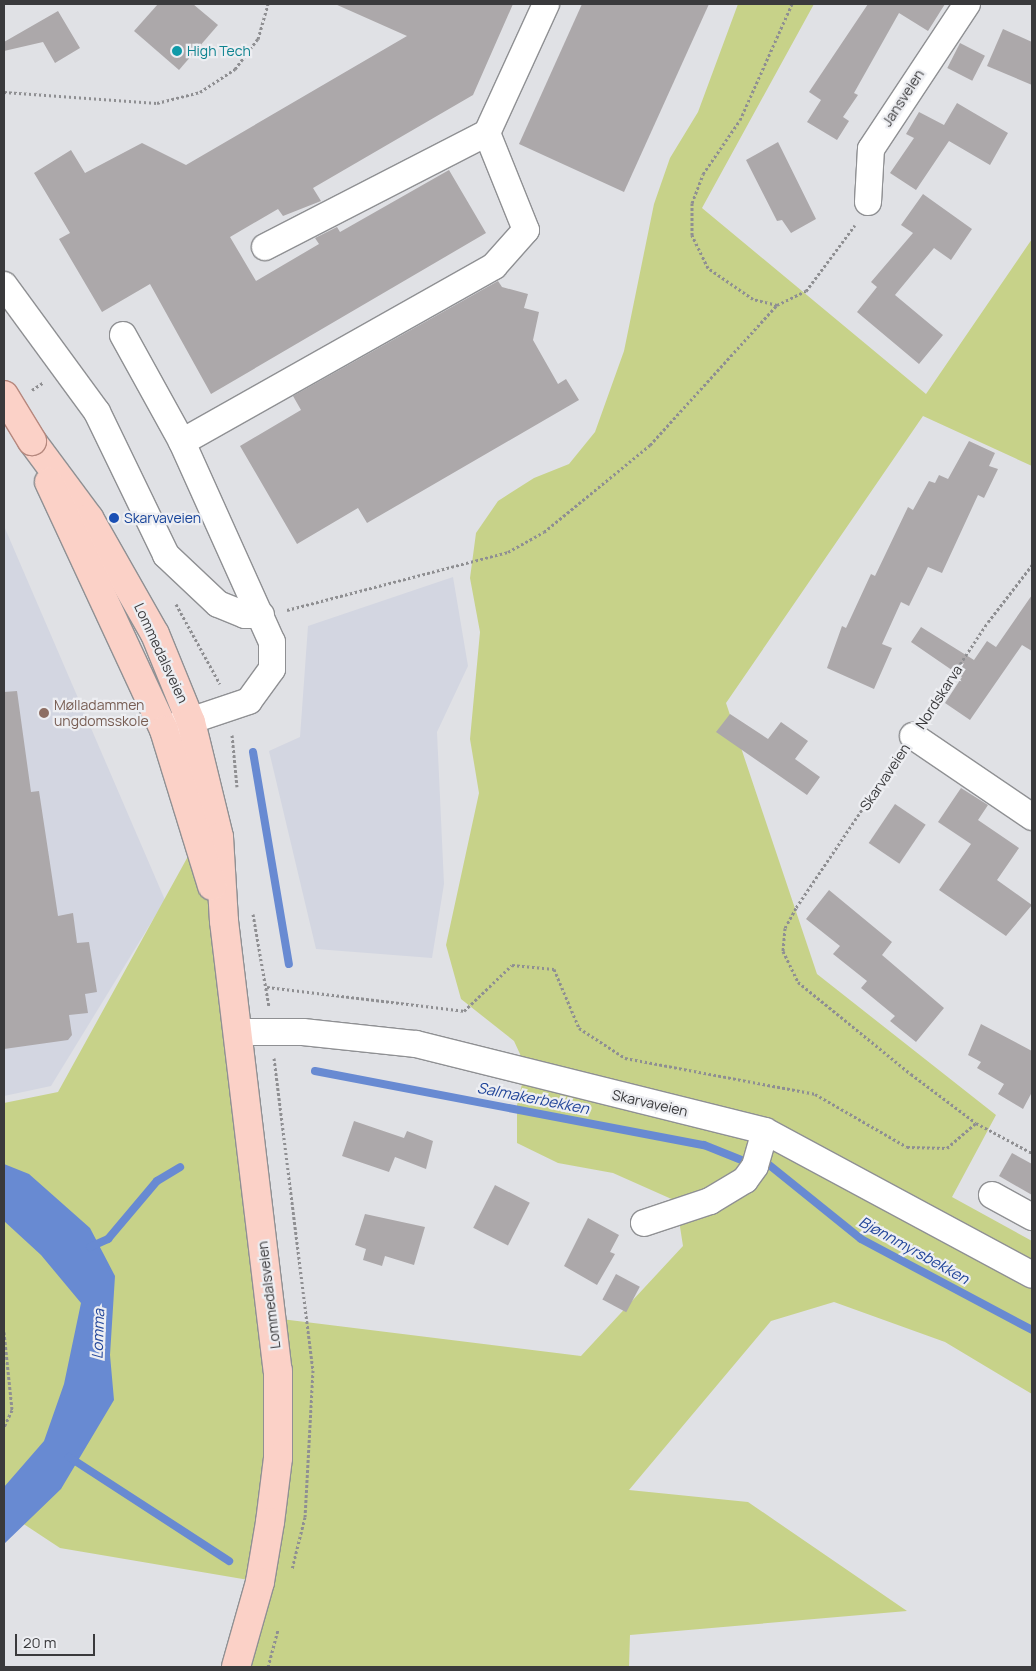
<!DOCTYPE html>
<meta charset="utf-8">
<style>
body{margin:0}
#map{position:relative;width:1036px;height:1671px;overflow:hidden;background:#e0e1e5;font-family:Manrope,sans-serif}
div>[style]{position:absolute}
.built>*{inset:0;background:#d3d6e1}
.green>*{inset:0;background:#c7d289}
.water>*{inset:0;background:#688ad2}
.stream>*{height:8px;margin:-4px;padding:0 4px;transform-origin:4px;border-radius:4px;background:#688ad2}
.building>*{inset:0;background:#aca8aa;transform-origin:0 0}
.path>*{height:3px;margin-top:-1.5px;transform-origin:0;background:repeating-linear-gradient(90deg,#8f8f92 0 2.5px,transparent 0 5px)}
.roads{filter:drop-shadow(1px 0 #8f9093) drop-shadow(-1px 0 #8f9093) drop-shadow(0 1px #8f9093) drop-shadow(0 -1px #8f9093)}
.minor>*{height:26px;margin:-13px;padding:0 13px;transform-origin:13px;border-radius:13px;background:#fff}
.major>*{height:28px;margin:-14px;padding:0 14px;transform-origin:14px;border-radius:14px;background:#fbd1c7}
.bridges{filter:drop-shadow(1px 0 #b6887e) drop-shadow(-1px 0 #b6887e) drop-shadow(0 1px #b6887e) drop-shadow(0 -1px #b6887e)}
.major-bridge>*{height:28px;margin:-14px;padding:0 14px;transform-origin:14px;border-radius:14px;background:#fbd1c7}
.dots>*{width:14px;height:14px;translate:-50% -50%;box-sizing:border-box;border:2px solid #edeef2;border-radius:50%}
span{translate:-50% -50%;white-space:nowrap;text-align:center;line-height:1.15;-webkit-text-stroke:4.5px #edeef2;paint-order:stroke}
.culture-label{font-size:14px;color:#0d838f}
.left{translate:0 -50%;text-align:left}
.street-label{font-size:14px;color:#3a3a3c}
.transit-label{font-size:14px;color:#164399}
.education-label{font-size:14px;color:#785e54}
.water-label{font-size:15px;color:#22469a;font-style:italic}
.frame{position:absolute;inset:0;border:5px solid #3a3a3c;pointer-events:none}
.scale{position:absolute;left:15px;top:1634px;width:80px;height:22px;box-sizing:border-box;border:2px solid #3a3a3c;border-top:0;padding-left:6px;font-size:15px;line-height:18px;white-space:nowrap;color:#3a3a3c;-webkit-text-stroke:4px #edeef2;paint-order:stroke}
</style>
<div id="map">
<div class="built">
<i style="clip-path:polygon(4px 526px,165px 900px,51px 1086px,4px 1096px)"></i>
<i style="clip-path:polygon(453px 577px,468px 666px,437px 732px,444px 884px,432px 958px,316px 949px,269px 751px,300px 737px,308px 626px)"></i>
</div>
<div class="green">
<i style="clip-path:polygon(738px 4px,814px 4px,702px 208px,926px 394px,1032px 239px,1032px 466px,923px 416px,726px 703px,817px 974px,996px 1115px,952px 1197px,1032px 1241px,1032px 1394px,945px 1342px,834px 1302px,771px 1321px,629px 1490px,748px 1502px,907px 1611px,630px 1635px,629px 1667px,236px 1667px,260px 1582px,60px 1548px,4px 1511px,4px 1103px,58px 1092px,197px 840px,236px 1022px,273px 1318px,581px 1356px,683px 1246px,676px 1201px,613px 1173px,558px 1163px,517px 1143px,517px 1105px,526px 1067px,514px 1041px,461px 999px,446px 945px,479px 793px,470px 739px,480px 632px,470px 578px,476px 533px,498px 501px,534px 478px,569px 464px,595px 432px,624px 351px,654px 204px,670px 158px,698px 112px)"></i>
</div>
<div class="water">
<i style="clip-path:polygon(4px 1164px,29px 1174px,90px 1228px,115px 1276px,110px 1355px,114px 1400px,61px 1489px,4px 1544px,4px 1487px,44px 1441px,64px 1384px,81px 1303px,41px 1255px,4px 1221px)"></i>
</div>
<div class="stream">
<i style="left:253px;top:752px;width:215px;rotate:80.4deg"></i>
<i style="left:315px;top:1071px;width:396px;rotate:10.8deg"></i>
<i style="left:704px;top:1145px;width:43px;rotate:21.8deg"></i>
<i style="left:768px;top:1164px;width:119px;rotate:38.9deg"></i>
<i style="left:861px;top:1239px;width:194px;rotate:28deg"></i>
<i style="left:90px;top:1247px;width:20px;rotate:-24deg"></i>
<i style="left:108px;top:1239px;width:76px;rotate:-49.8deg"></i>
<i style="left:157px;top:1181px;width:27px;rotate:-31deg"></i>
<i style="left:69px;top:1457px;width:191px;rotate:33deg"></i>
</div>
<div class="building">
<i style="clip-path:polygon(158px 4px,193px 4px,218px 25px,179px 70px,134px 31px)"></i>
<i style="clip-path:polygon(335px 4px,513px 4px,473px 95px,313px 188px,321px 201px,283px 216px,278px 209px,230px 237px,256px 281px,319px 244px,315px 238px,337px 227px,340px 232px,449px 170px,486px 233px,211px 394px,150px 284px,102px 312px,59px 239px,70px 233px,34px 173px,71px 150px,85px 173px,142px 143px,186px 165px,407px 36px)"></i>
<i style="clip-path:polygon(582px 4px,709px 4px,624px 192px,519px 144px)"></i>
<i style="clip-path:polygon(868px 4px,945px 4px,928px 31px,899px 13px,854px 93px,858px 95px,843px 117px,849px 121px,837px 140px,807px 122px,821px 100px,809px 92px)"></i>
<i style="clip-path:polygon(58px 11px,80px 48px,55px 63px,43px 42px,4px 51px,4px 42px)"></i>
<i style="clip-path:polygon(1003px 29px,1032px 42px,1032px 85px,987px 66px)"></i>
<i style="left:960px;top:43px;width:28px;height:28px;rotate:27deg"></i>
<i style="clip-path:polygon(957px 103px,1008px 133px,990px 165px,949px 141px,916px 190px,890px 173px,914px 138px,906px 134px,919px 112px,944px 125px)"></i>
<i style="clip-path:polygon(778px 142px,816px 219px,791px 233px,782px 220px,777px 221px,746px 160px)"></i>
<i style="clip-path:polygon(923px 194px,972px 229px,951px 260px,934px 248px,895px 295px,943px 335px,919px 364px,857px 312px,877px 287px,871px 282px,913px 233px,901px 225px)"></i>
<i style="clip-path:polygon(498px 281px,502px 287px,528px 294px,524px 308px,539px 312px,533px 340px,558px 384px,566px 379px,579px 400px,367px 523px,358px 508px,297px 544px,240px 446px,301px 410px,293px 396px)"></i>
<i style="clip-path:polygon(969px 441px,995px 453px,989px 466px,998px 469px,984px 498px,978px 495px,942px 573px,928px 567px,909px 606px,901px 602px,882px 644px,892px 648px,874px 689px,827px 668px,842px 626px,846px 628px,871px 574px,875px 576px,908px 507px,913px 510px,929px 481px,935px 483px,939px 475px,948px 479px)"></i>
<i style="clip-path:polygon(1032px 595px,1032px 651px,1022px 645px,970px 720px,945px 703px,962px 677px,911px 642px,921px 627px,974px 660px,987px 641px,996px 647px)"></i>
<i style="clip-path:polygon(17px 691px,31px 792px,39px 791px,58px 916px,73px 913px,77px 943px,89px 942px,97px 992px,85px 994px,88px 1013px,69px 1015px,72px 1035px,68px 1040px,4px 1049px,4px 692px)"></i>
<i style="clip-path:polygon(730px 714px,768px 739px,781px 722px,808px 741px,795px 759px,820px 777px,807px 795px,716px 732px)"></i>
<i style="clip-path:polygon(961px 788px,988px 805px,978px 820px,1019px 848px,997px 880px,1032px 905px,1006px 936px,939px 890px,971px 844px,938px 822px)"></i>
<i style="left:895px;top:804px;width:37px;height:47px;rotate:34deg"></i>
<i style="clip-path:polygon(829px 890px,892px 942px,882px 955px,944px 1008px,916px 1042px,890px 1021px,895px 1016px,861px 988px,867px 981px,833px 954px,840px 946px,806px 919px)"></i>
<i style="clip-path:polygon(981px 1024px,1032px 1051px,1032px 1092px,1023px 1109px,998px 1094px,1004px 1084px,977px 1068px,981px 1062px,968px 1055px)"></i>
<i style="clip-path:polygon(354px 1121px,404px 1138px,407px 1131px,433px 1141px,426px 1169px,395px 1157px,389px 1172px,342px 1156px)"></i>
<i style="clip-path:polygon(1012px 1153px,1032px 1164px,1032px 1195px,999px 1176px)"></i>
<i style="left:495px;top:1185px;width:39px;height:48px;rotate:27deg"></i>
<i style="clip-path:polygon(365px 1214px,425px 1227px,414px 1265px,385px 1256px,382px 1266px,363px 1260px,366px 1249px,355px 1245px)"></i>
<i style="clip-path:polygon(588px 1218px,619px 1235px,610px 1252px,615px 1254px,597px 1285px,564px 1266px)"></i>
<i style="left:616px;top:1274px;width:27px;height:29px;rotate:28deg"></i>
</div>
<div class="path">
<i style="left:4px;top:92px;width:153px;rotate:4.1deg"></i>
<i style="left:157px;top:103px;width:44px;rotate:-14.3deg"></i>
<i style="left:200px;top:92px;width:42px;rotate:-33.3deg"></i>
<i style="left:235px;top:69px;width:38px;rotate:-53deg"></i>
<i style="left:258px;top:39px;width:36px;rotate:-74deg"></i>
<i style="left:777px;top:305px;width:25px;rotate:-166deg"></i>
<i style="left:753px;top:299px;width:55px;rotate:-145.4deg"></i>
<i style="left:708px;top:268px;width:37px;rotate:-116deg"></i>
<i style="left:692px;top:235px;width:32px;rotate:-90deg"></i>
<i style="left:692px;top:203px;width:31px;rotate:-69deg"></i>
<i style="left:703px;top:174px;width:65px;rotate:-55.6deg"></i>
<i style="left:740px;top:120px;width:127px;rotate:-65.9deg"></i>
<i style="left:32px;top:390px;width:14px;rotate:-34deg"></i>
<i style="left:176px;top:604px;width:91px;rotate:61.2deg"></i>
<i style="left:287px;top:610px;width:228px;rotate:-14.7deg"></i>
<i style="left:508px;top:552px;width:41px;rotate:-29.1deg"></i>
<i style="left:544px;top:532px;width:137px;rotate:-39.4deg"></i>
<i style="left:650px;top:445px;width:189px;rotate:-47.8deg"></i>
<i style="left:777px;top:305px;width:32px;rotate:-26deg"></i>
<i style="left:806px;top:291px;width:82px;rotate:-53.4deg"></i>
<i style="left:927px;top:714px;width:110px;rotate:-56.5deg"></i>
<i style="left:988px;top:622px;width:72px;rotate:-52.3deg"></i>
<i style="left:232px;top:735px;width:52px;rotate:84.5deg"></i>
<i style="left:898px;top:756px;width:183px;rotate:123.9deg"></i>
<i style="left:796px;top:908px;width:23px;rotate:119deg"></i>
<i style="left:785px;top:928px;width:23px;rotate:95deg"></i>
<i style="left:783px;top:951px;width:34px;rotate:64deg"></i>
<i style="left:798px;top:982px;width:146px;rotate:39.2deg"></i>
<i style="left:911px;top:1074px;width:81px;rotate:37deg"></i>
<i style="left:976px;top:1123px;width:64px;rotate:28.2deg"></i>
<i style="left:253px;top:914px;width:94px;rotate:80.2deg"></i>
<i style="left:267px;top:987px;width:198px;rotate:6.9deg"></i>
<i style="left:464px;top:1011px;width:66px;rotate:-43.8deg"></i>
<i style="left:512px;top:965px;width:42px;rotate:5.4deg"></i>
<i style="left:554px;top:969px;width:64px;rotate:67deg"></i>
<i style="left:579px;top:1028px;width:55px;rotate:33.1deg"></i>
<i style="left:625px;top:1058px;width:193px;rotate:10.7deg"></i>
<i style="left:815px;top:1094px;width:106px;rotate:29.9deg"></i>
<i style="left:907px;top:1147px;width:40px;rotate:1.4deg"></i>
<i style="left:947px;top:1148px;width:38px;rotate:-41deg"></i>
<i style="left:274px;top:1058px;width:314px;rotate:82.9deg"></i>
<i style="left:313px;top:1370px;width:147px;rotate:93.1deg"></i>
<i style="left:305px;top:1517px;width:54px;rotate:104deg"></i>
<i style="left:4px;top:1332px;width:78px;rotate:84.1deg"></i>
<i style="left:12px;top:1410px;width:19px;rotate:115deg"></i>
<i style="left:268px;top:1667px;width:39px;rotate:-75deg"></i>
</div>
<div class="roads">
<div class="minor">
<i style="left:868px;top:202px;width:53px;rotate:-86.8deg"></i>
<i style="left:871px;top:149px;width:174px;rotate:-56.5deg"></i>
<i style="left:265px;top:247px;width:250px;rotate:-27.2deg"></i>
<i style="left:487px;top:133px;width:142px;rotate:-65.4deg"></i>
<i style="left:4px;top:285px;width:157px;rotate:53.8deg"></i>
<i style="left:97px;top:412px;width:159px;rotate:64.2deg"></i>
<i style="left:166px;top:555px;width:71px;rotate:43.3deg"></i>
<i style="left:218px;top:604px;width:29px;rotate:22deg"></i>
<i style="left:245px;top:615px;width:16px"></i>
<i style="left:123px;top:335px;width:122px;rotate:61.1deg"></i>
<i style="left:182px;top:442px;width:219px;rotate:65.8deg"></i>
<i style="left:272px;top:642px;width:27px;rotate:90deg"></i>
<i style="left:272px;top:669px;width:39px;rotate:126deg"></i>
<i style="left:249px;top:701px;width:84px;rotate:161.4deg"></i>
<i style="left:182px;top:442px;width:358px;rotate:-29.4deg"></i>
<i style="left:494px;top:266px;width:48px;rotate:-48.4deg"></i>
<i style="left:526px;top:230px;width:105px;rotate:-111.9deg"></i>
<i style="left:913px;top:736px;width:144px;rotate:34.2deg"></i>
<i style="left:237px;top:1032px;width:66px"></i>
<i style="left:303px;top:1032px;width:114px;rotate:6.1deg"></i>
<i style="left:416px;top:1044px;width:360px;rotate:14deg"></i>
<i style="left:765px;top:1131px;width:303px;rotate:28.3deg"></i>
<i style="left:992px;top:1195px;width:46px;rotate:28.8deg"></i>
<i style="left:644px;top:1223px;width:70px;rotate:-18.4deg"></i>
<i style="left:710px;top:1201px;width:41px;rotate:-31deg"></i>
<i style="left:745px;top:1180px;width:17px;rotate:-54deg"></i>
<i style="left:755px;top:1166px;width:36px;rotate:-74deg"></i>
</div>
<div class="major">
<i style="left:32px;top:441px;width:96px;rotate:53.5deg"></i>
<i style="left:89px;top:518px;width:133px;rotate:60.4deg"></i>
<i style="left:155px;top:634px;width:95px;rotate:67.8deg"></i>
<i style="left:191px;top:722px;width:118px;rotate:76.3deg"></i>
<i style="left:219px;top:837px;width:84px;rotate:86.6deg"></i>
<i style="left:224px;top:921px;width:453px;rotate:83.2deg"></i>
<i style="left:278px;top:1371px;width:87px;rotate:90deg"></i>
<i style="left:278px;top:1458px;width:64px;rotate:97.1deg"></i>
<i style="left:270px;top:1522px;width:61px;rotate:99.5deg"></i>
<i style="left:260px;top:1582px;width:88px;rotate:105.8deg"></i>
<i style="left:49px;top:482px;width:273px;rotate:65.1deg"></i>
<i style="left:164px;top:730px;width:163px;rotate:72.9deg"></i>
</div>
</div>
<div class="bridges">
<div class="major-bridge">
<i style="left:4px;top:395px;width:54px;rotate:58.7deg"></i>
</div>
</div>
<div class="dots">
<i style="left:177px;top:51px;background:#0f9aa8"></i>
<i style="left:114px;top:518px;background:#1a4fb4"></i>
<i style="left:44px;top:713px;background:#8d6e63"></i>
</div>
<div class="culture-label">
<span class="left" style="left:187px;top:51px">High Tech</span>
</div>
<div class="street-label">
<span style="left:903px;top:98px;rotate:-57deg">Jansveien</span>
<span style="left:161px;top:653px;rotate:65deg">Lommedalsveien</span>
<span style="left:939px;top:697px;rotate:-57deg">Nordskarva</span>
<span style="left:885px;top:777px;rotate:-56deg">Skarvaveien</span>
<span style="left:650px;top:1103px;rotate:13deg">Skarvaveien</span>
<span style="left:269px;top:1295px;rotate:-97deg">Lommedalsveien</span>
</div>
<div class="transit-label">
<span class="left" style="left:124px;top:518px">Skarvaveien</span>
</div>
<div class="education-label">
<span class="left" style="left:54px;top:713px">Mølladammen<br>ungdomsskole</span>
</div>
<div class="water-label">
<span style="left:533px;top:1098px;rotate:11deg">Salmakerbekken</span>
<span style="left:914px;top:1250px;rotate:29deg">Bjønnmyrsbekken</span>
<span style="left:98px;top:1334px;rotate:-88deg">Lomma</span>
</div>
<div class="frame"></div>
<div class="scale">20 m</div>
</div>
